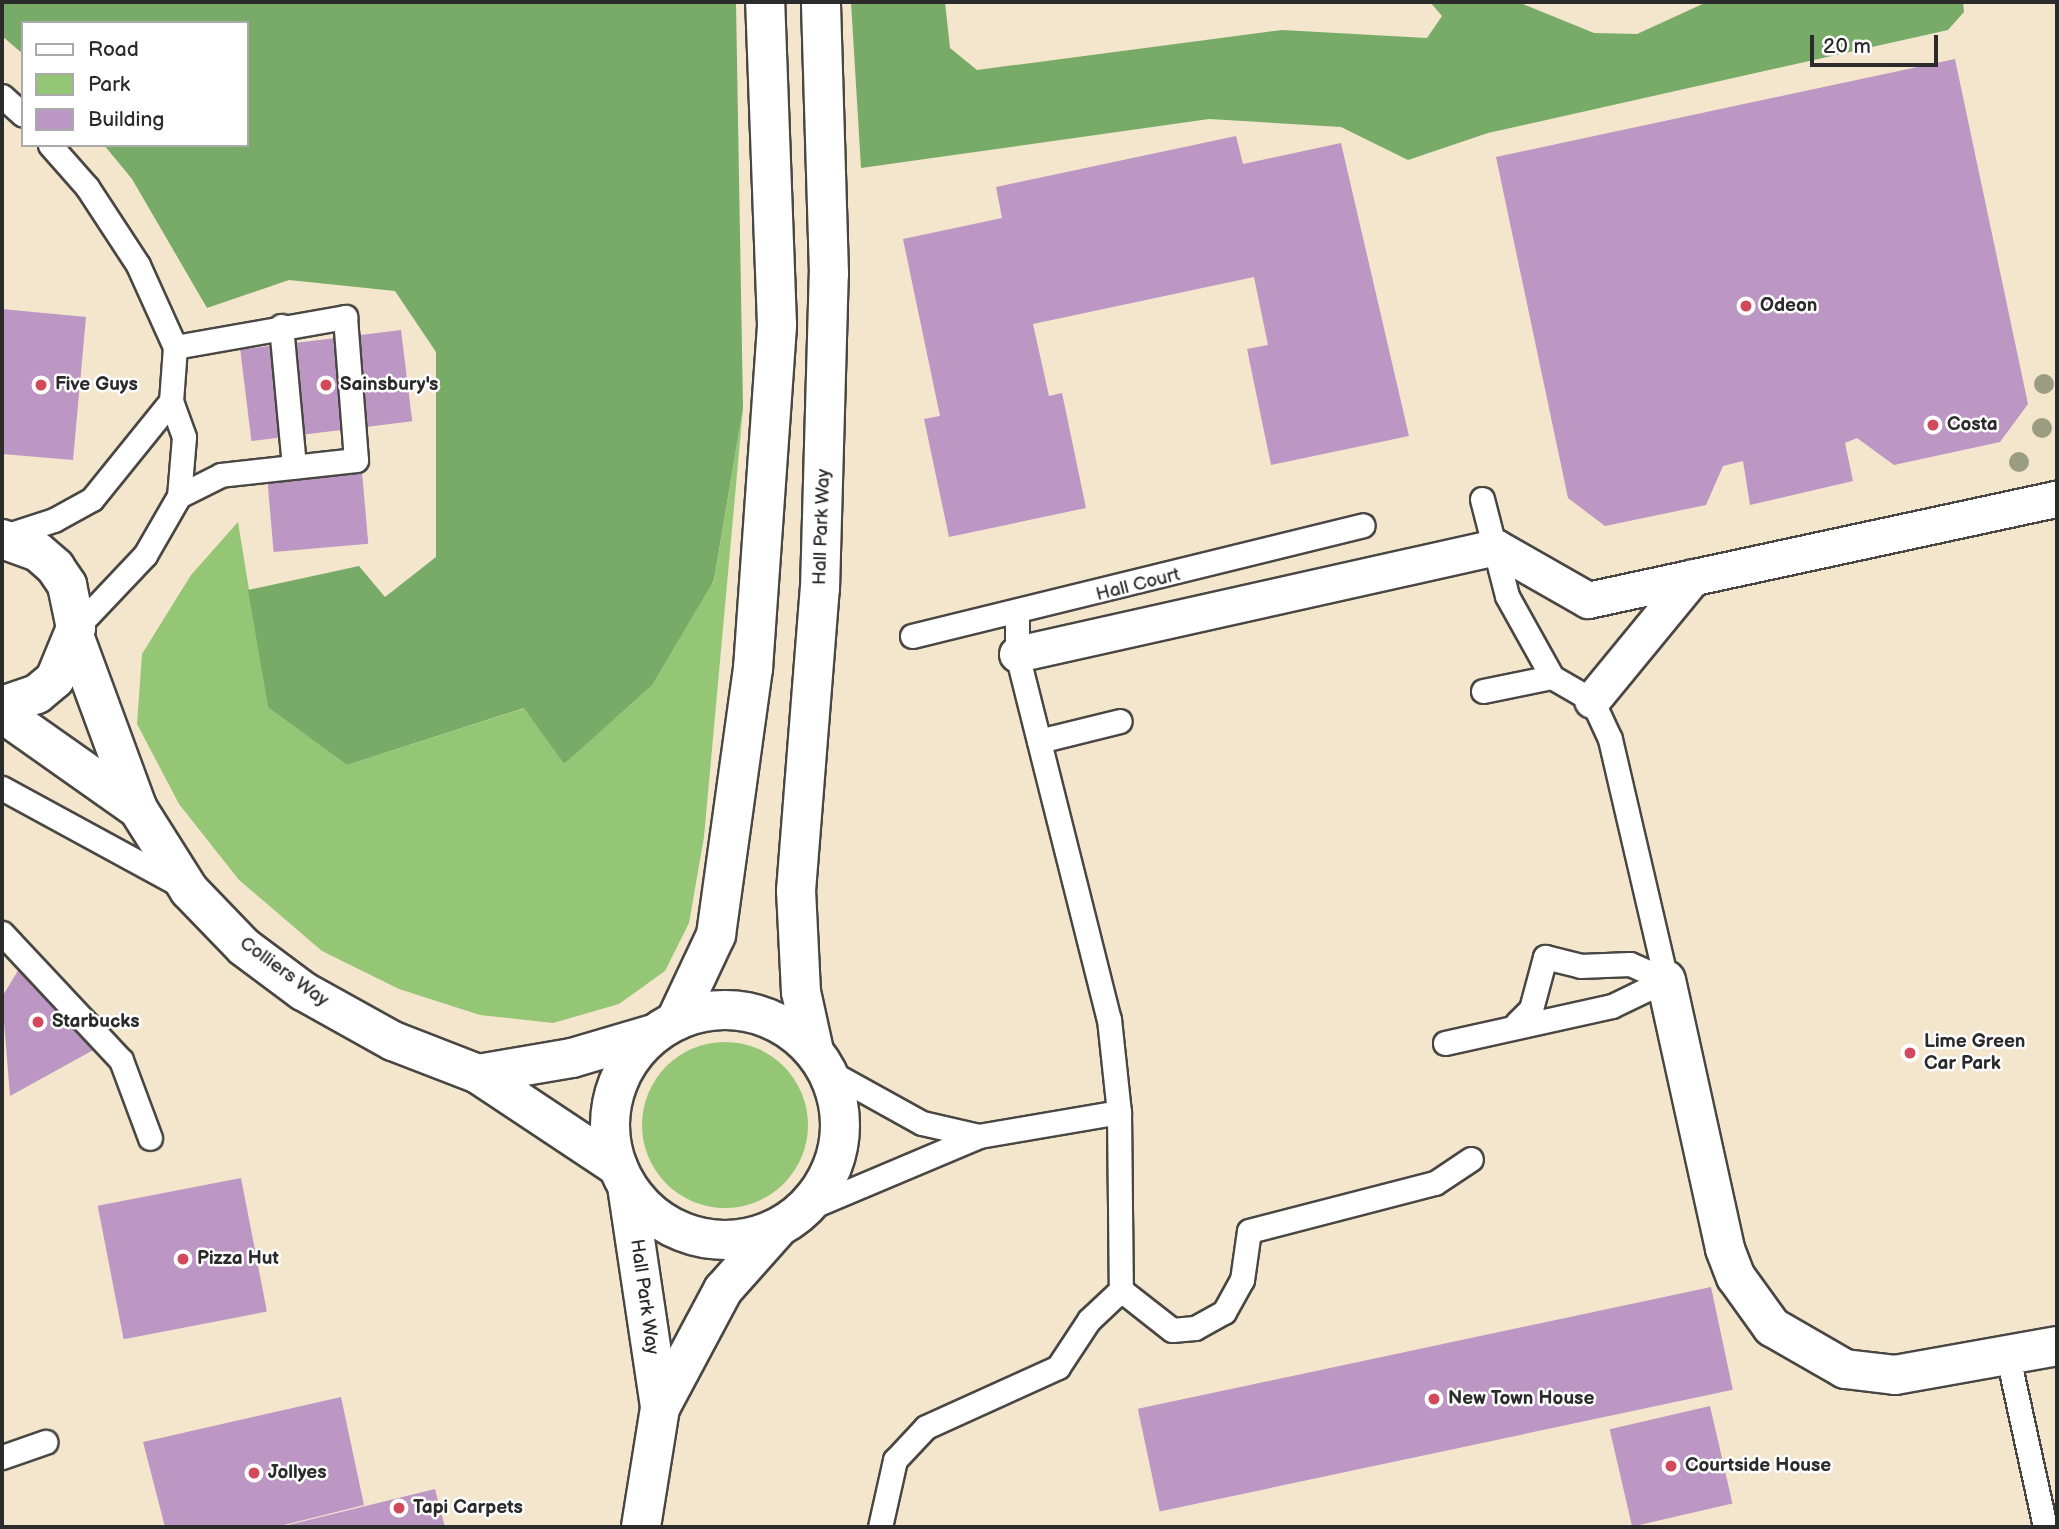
<!DOCTYPE html>
<style>
body{margin:0}
#map{position:relative;width:2059px;height:1529px;overflow:hidden;background:#f4e6cd;font-family:"Balsamiq Sans",sans-serif}
div>[style]{position:absolute}
.green>*{inset:0;background:#95c676}
.round{border-radius:50%}
.forest>*{inset:0;background:#78ab67}
.building>*{inset:0;background:#bc97c4;transform-origin:0 0}
.roads{filter:drop-shadow(2px 0 #494743) drop-shadow(-2px 0 #494743) drop-shadow(0 2px #494743) drop-shadow(0 -2px #494743)}
.service>*{height:23px;margin:-11.5px;padding:0 11.5px;transform-origin:11.5px;border-radius:11.5px;background:#fff}
.pedestrian>*{height:35px;margin:-17.5px;padding:0 17.5px;transform-origin:17.5px;border-radius:17.5px;background:#fff}
.minor>*{height:38px;margin:-19px;padding:0 19px;transform-origin:19px;border-radius:19px;background:#fff}
.tertiary>*{height:38px;margin:-19px;padding:0 19px;transform-origin:19px;border-radius:19px;background:#fff}
.secondary>*{height:38px;margin:-19px;padding:0 19px;transform-origin:19px;border-radius:19px;background:#fff}
.secondary>.ring{margin:-19px;padding:0;box-sizing:content-box;background:none;border:38px solid #fff;border-radius:50%}
.trees>*{width:20px;height:20px;margin:-10px;border-radius:50%;background:#9a9d82}
.dots>*{width:19px;height:19px;translate:-50% -50%;box-sizing:border-box;border:4px solid #fff;border-radius:50%}
span{translate:-50% -50%;white-space:nowrap;text-align:center;line-height:1.15;-webkit-text-stroke:5px #fff;paint-order:stroke}
.poi-label{font-size:19px;color:#2b2b2b;font-weight:700}
.left{translate:0 -50%;text-align:left}
.street-label{font-size:19px;color:#2b2b2b}
.frame{position:absolute;inset:0;border:4px solid #2b2b2b;pointer-events:none}
.legend{position:absolute;left:21px;top:21px;width:228px;height:126px;box-sizing:border-box;background:#fff;border:2px solid #aaa;margin:0;padding:9px 12px;list-style:none;font-size:21px;color:#2b2b2b}
.legend li{display:flex;align-items:center;gap:14px;height:35px}
.legend b{width:35px;border:2px solid #aaa}
.scale{position:absolute;left:1810px;top:35px;width:128px;height:32px;box-sizing:border-box;border:4px solid #2b2b2b;border-top:0;padding-left:9px;font-size:21px;line-height:24px;white-space:nowrap;color:#2b2b2b;-webkit-text-stroke:5px #fff;paint-order:stroke}
</style>
<div id="map">
<div class="green">
<i style="clip-path:polygon(743px 408px,704px 837px,689px 923px,665px 971px,619px 1004px,553px 1023px,480px 1015px,399px 989px,322px 951px,239px 880px,179px 804px,137px 724px,142px 654px,191px 575px,238px 522px,268px 706px,347px 765px,525px 708px,564px 764px,714px 581px)"></i>
<i class="round" style="left:642px;top:1042px;width:166px;height:166px"></i>
</div>
<div class="forest">
<i style="clip-path:polygon(2px 2px,736px 2px,743px 408px,714px 580px,652px 685px,564px 764px,524px 708px,347px 765px,268px 707px,248px 590px,359px 566px,385px 597px,436px 557px,436px 352px,395px 291px,289px 280px,207px 308px,132px 179px,104px 145px,247px 145px,247px 23px,23px 23px,23px 54px,2px 36px)"></i>
<i style="clip-path:polygon(851px 2px,945px 2px,950px 48px,977px 70px,1282px 30px,1427px 38px,1442px 16px,1430px 2px,1518px 2px,1594px 33px,1637px 34px,1707px 2px,1963px 2px,1964px 12px,1948px 30px,1488px 133px,1408px 160px,1341px 127px,1209px 119px,861px 168px)"></i>
</div>
<div class="building">
<i style="clip-path:polygon(1955px 59px,2028px 404px,2000px 442px,1894px 465px,1857px 438px,1845px 443px,1853px 481px,1750px 505px,1743px 461px,1723px 466px,1706px 505px,1605px 526px,1568px 498px,1496px 157px)"></i>
<i style="clip-path:polygon(1236px 136px,1243px 164px,1341px 143px,1409px 436px,1271px 465px,1247px 349px,1268px 345px,1254px 277px,1033px 324px,1049px 396px,1062px 393px,1086px 508px,949px 537px,924px 419px,940px 416px,903px 239px,1002px 218px,996px 187px)"></i>
<i style="clip-path:polygon(2px 309px,86px 317px,73px 460px,2px 454px)"></i>
<i style="left:401px;top:330px;width:92px;height:162px;rotate:83deg"></i>
<i style="left:362px;top:472px;width:72px;height:95px;rotate:85deg"></i>
<i style="clip-path:polygon(22px 964px,97px 1048px,10px 1096px,2px 997px)"></i>
<i style="left:241px;top:1178px;width:136px;height:146px;rotate:79deg"></i>
<i style="left:1711px;top:1287px;width:105px;height:586px;rotate:78deg"></i>
<i style="clip-path:polygon(341px 1397px,364px 1505px,276px 1527px,165px 1527px,143px 1442px)"></i>
<i style="left:1710px;top:1406px;width:100px;height:103px;rotate:77deg"></i>
<i style="clip-path:polygon(435px 1489px,445px 1527px,284px 1527px,284px 1526px)"></i>
</div>
<div class="roads">
<div class="service">
<i style="left:2px;top:96px;width:28px;rotate:42deg"></i>
<i style="left:50px;top:145px;width:56px;rotate:48.6deg"></i>
<i style="left:87px;top:187px;width:93px;rotate:56.8deg"></i>
<i style="left:138px;top:265px;width:90px;rotate:65.7deg"></i>
<i style="left:175px;top:347px;width:54px;rotate:94.2deg"></i>
<i style="left:281px;top:326px;width:141px;rotate:84.7deg"></i>
<i style="left:175px;top:347px;width:173px;rotate:-10deg"></i>
<i style="left:345px;top:317px;width:143px;rotate:85.6deg"></i>
<i style="left:356px;top:460px;width:136px;rotate:173.7deg"></i>
<i style="left:221px;top:475px;width:47px;rotate:153.4deg"></i>
<i style="left:1482px;top:499px;width:100px;rotate:75.5deg"></i>
<i style="left:1507px;top:596px;width:93px;rotate:60.9deg"></i>
<i style="left:2px;top:537px;width:55px;rotate:-18.1deg"></i>
<i style="left:54px;top:520px;width:43px;rotate:-28.9deg"></i>
<i style="left:92px;top:499px;width:126px;rotate:-51.1deg"></i>
<i style="left:171px;top:401px;width:38px;rotate:70deg"></i>
<i style="left:184px;top:437px;width:59px;rotate:94.8deg"></i>
<i style="left:179px;top:496px;width:68px;rotate:120deg"></i>
<i style="left:145px;top:555px;width:100px;rotate:133.4deg"></i>
<i style="left:1017px;top:615px;width:39px;rotate:90deg"></i>
<i style="left:1017px;top:654px;width:376px;rotate:75.9deg"></i>
<i style="left:1109px;top:1019px;width:94px;rotate:83.9deg"></i>
<i style="left:1119px;top:1112px;width:178px;rotate:89.4deg"></i>
<i style="left:1121px;top:1290px;width:65px;rotate:38.1deg"></i>
<i style="left:1172px;top:1330px;width:23px;rotate:-5deg"></i>
<i style="left:1195px;top:1328px;width:33px;rotate:-29deg"></i>
<i style="left:1224px;top:1312px;width:37px;rotate:-61deg"></i>
<i style="left:1242px;top:1280px;width:49px;rotate:-81.9deg"></i>
<i style="left:1249px;top:1231px;width:192px;rotate:-14.5deg"></i>
<i style="left:1435px;top:1183px;width:43px;rotate:-33.7deg"></i>
<i style="left:912px;top:636px;width:464px;rotate:-13.8deg"></i>
<i style="left:1483px;top:691px;width:70px;rotate:-11.5deg"></i>
<i style="left:1552px;top:677px;width:46px;rotate:29.9deg"></i>
<i style="left:1592px;top:700px;width:43px;rotate:65.2deg"></i>
<i style="left:1610px;top:739px;width:247px;rotate:76.9deg"></i>
<i style="left:1039px;top:741px;width:83px;rotate:-13.9deg"></i>
<i style="left:2px;top:788px;width:203px;rotate:28.6deg"></i>
<i style="left:2px;top:933px;width:174px;rotate:46.9deg"></i>
<i style="left:121px;top:1060px;width:83px;rotate:69.6deg"></i>
<i style="left:1517px;top:1023px;width:20px;rotate:-45deg"></i>
<i style="left:1531px;top:1009px;width:54px;rotate:-74.9deg"></i>
<i style="left:1545px;top:957px;width:36px;rotate:14deg"></i>
<i style="left:1580px;top:966px;width:50px;rotate:-2.3deg"></i>
<i style="left:1630px;top:964px;width:39px;rotate:24deg"></i>
<i style="left:1445px;top:1043px;width:171px;rotate:-12.5deg"></i>
<i style="left:1612px;top:1006px;width:60px;rotate:-25.7deg"></i>
<i style="left:828px;top:1071px;width:107px;rotate:29deg"></i>
<i style="left:922px;top:1123px;width:58px;rotate:12.8deg"></i>
<i style="left:804px;top:1210px;width:190px;rotate:-22.9deg"></i>
<i style="left:979px;top:1136px;width:142px;rotate:-9.7deg"></i>
<i style="left:2008px;top:1357px;width:174px;rotate:77.7deg"></i>
<i style="left:2px;top:1457px;width:46px;rotate:-19.2deg"></i>
<i style="left:880px;top:1527px;width:69px;rotate:-77.4deg"></i>
<i style="left:895px;top:1460px;width:45px;rotate:-46.8deg"></i>
<i style="left:926px;top:1427px;width:145px;rotate:-24.4deg"></i>
<i style="left:1058px;top:1367px;width:56px;rotate:-56.6deg"></i>
<i style="left:1089px;top:1320px;width:44px;rotate:-43.2deg"></i>
</div>
<div class="pedestrian">
<i style="left:1017px;top:654px;width:490px;rotate:-12.6deg"></i>
<i style="left:1495px;top:547px;width:107px;rotate:29.7deg"></i>
<i style="left:1588px;top:600px;width:480px;rotate:-12.2deg"></i>
<i style="left:1592px;top:700px;width:159px;rotate:-50.6deg"></i>
</div>
<div class="minor">
<i style="left:1666px;top:980px;width:275px;rotate:77.6deg"></i>
<i style="left:1725px;top:1249px;width:30px;rotate:69deg"></i>
<i style="left:1736px;top:1277px;width:62px;rotate:54.2deg"></i>
<i style="left:1772px;top:1327px;width:84px;rotate:29.9deg"></i>
<i style="left:1845px;top:1369px;width:50px;rotate:6.8deg"></i>
<i style="left:1895px;top:1375px;width:165px;rotate:-10.1deg"></i>
</div>
<div class="tertiary">
<i style="left:2px;top:539px;width:38px;rotate:20deg"></i>
<i style="left:38px;top:552px;width:23px;rotate:41deg"></i>
<i style="left:55px;top:567px;width:22px;rotate:56deg"></i>
<i style="left:67px;top:585px;width:44px;rotate:78.2deg"></i>
<i style="left:76px;top:628px;width:55px;rotate:112.4deg"></i>
<i style="left:55px;top:679px;width:23px;rotate:140deg"></i>
<i style="left:37px;top:694px;width:37px;rotate:161deg"></i>
<i style="left:75px;top:638px;width:182px;rotate:69.8deg"></i>
<i style="left:138px;top:809px;width:96px;rotate:57.8deg"></i>
<i style="left:189px;top:890px;width:79px;rotate:46deg"></i>
<i style="left:244px;top:947px;width:74px;rotate:36.7deg"></i>
<i style="left:303px;top:991px;width:103px;rotate:29.1deg"></i>
<i style="left:393px;top:1041px;width:91px;rotate:21.2deg"></i>
<i style="left:478px;top:1074px;width:168px;rotate:33.6deg"></i>
<i style="left:2px;top:713px;width:166px;rotate:35.2deg"></i>
<i style="left:478px;top:1074px;width:95px;rotate:-9.7deg"></i>
<i style="left:572px;top:1058px;width:84px;rotate:-16.5deg"></i>
</div>
<div class="secondary">
<i class="ring" style="left:610px;top:1010px;width:192px;height:192px"></i>
<i style="left:676px;top:1020px;width:94px;rotate:-64.8deg"></i>
<i style="left:716px;top:935px;width:269px;rotate:-82.1deg"></i>
<i style="left:753px;top:669px;width:345px;rotate:-86deg"></i>
<i style="left:777px;top:325px;width:323px;rotate:-92.1deg"></i>
<i style="left:814px;top:1051px;width:60px;rotate:-102.4deg"></i>
<i style="left:801px;top:992px;width:101px;rotate:-92.8deg"></i>
<i style="left:796px;top:891px;width:303px;rotate:-85.5deg"></i>
<i style="left:820px;top:589px;width:315px;rotate:-88.4deg"></i>
<i style="left:829px;top:274px;width:272px;rotate:-91.7deg"></i>
<i style="left:627px;top:1186px;width:224px;rotate:81.5deg"></i>
<i style="left:660px;top:1408px;width:121px;rotate:99.1deg"></i>
<i style="left:660px;top:1408px;width:134px;rotate:-61.9deg"></i>
<i style="left:723px;top:1290px;width:83px;rotate:-48.4deg"></i>
</div>
</div>
<div class="trees">
<i style="left:2044px;top:384px"></i>
<i style="left:2042px;top:428px"></i>
<i style="left:2019px;top:462px"></i>
</div>
<div class="dots">
<i style="left:1746px;top:306px;background:#d1495b"></i>
<i style="left:41px;top:385px;background:#d1495b"></i>
<i style="left:326px;top:385px;background:#d1495b"></i>
<i style="left:1933px;top:425px;background:#d1495b"></i>
<i style="left:38px;top:1022px;background:#d1495b"></i>
<i style="left:1910px;top:1053px;background:#d1495b"></i>
<i style="left:183px;top:1259px;background:#d1495b"></i>
<i style="left:1434px;top:1399px;background:#d1495b"></i>
<i style="left:1671px;top:1466px;background:#d1495b"></i>
<i style="left:254px;top:1473px;background:#d1495b"></i>
<i style="left:399px;top:1508px;background:#d1495b"></i>
</div>
<div class="poi-label">
<span class="left" style="left:1760px;top:306px">Odeon</span>
<span class="left" style="left:55px;top:385px">Five Guys</span>
<span class="left" style="left:340px;top:385px">Sainsbury's</span>
<span class="left" style="left:1947px;top:425px">Costa</span>
<span class="left" style="left:52px;top:1022px">Starbucks</span>
<span class="left" style="left:1924px;top:1053px">Lime Green<br>Car Park</span>
<span class="left" style="left:197px;top:1259px">Pizza Hut</span>
<span class="left" style="left:1448px;top:1399px">New Town House</span>
<span class="left" style="left:1685px;top:1466px">Courtside House</span>
<span class="left" style="left:268px;top:1473px">Jollyes</span>
<span class="left" style="left:413px;top:1508px">Tapi Carpets</span>
</div>
<div class="street-label">
<span style="left:822px;top:527px;rotate:-88deg">Hall Park Way</span>
<span style="left:1138px;top:585px;rotate:-14deg">Hall Court</span>
<span style="left:284px;top:972px;rotate:36deg">Colliers Way</span>
<span style="left:644px;top:1297px;rotate:82deg">Hall Park Way</span>
</div>
<div class="frame"></div>
<ul class="legend">
<li><b style="height:9px;background:#fff"></b>Road</li>
<li><b style="height:19px;background:#95c676"></b>Park</li>
<li><b style="height:19px;background:#bc97c4"></b>Building</li>
</ul>
<div class="scale">20 m</div>
</div>
